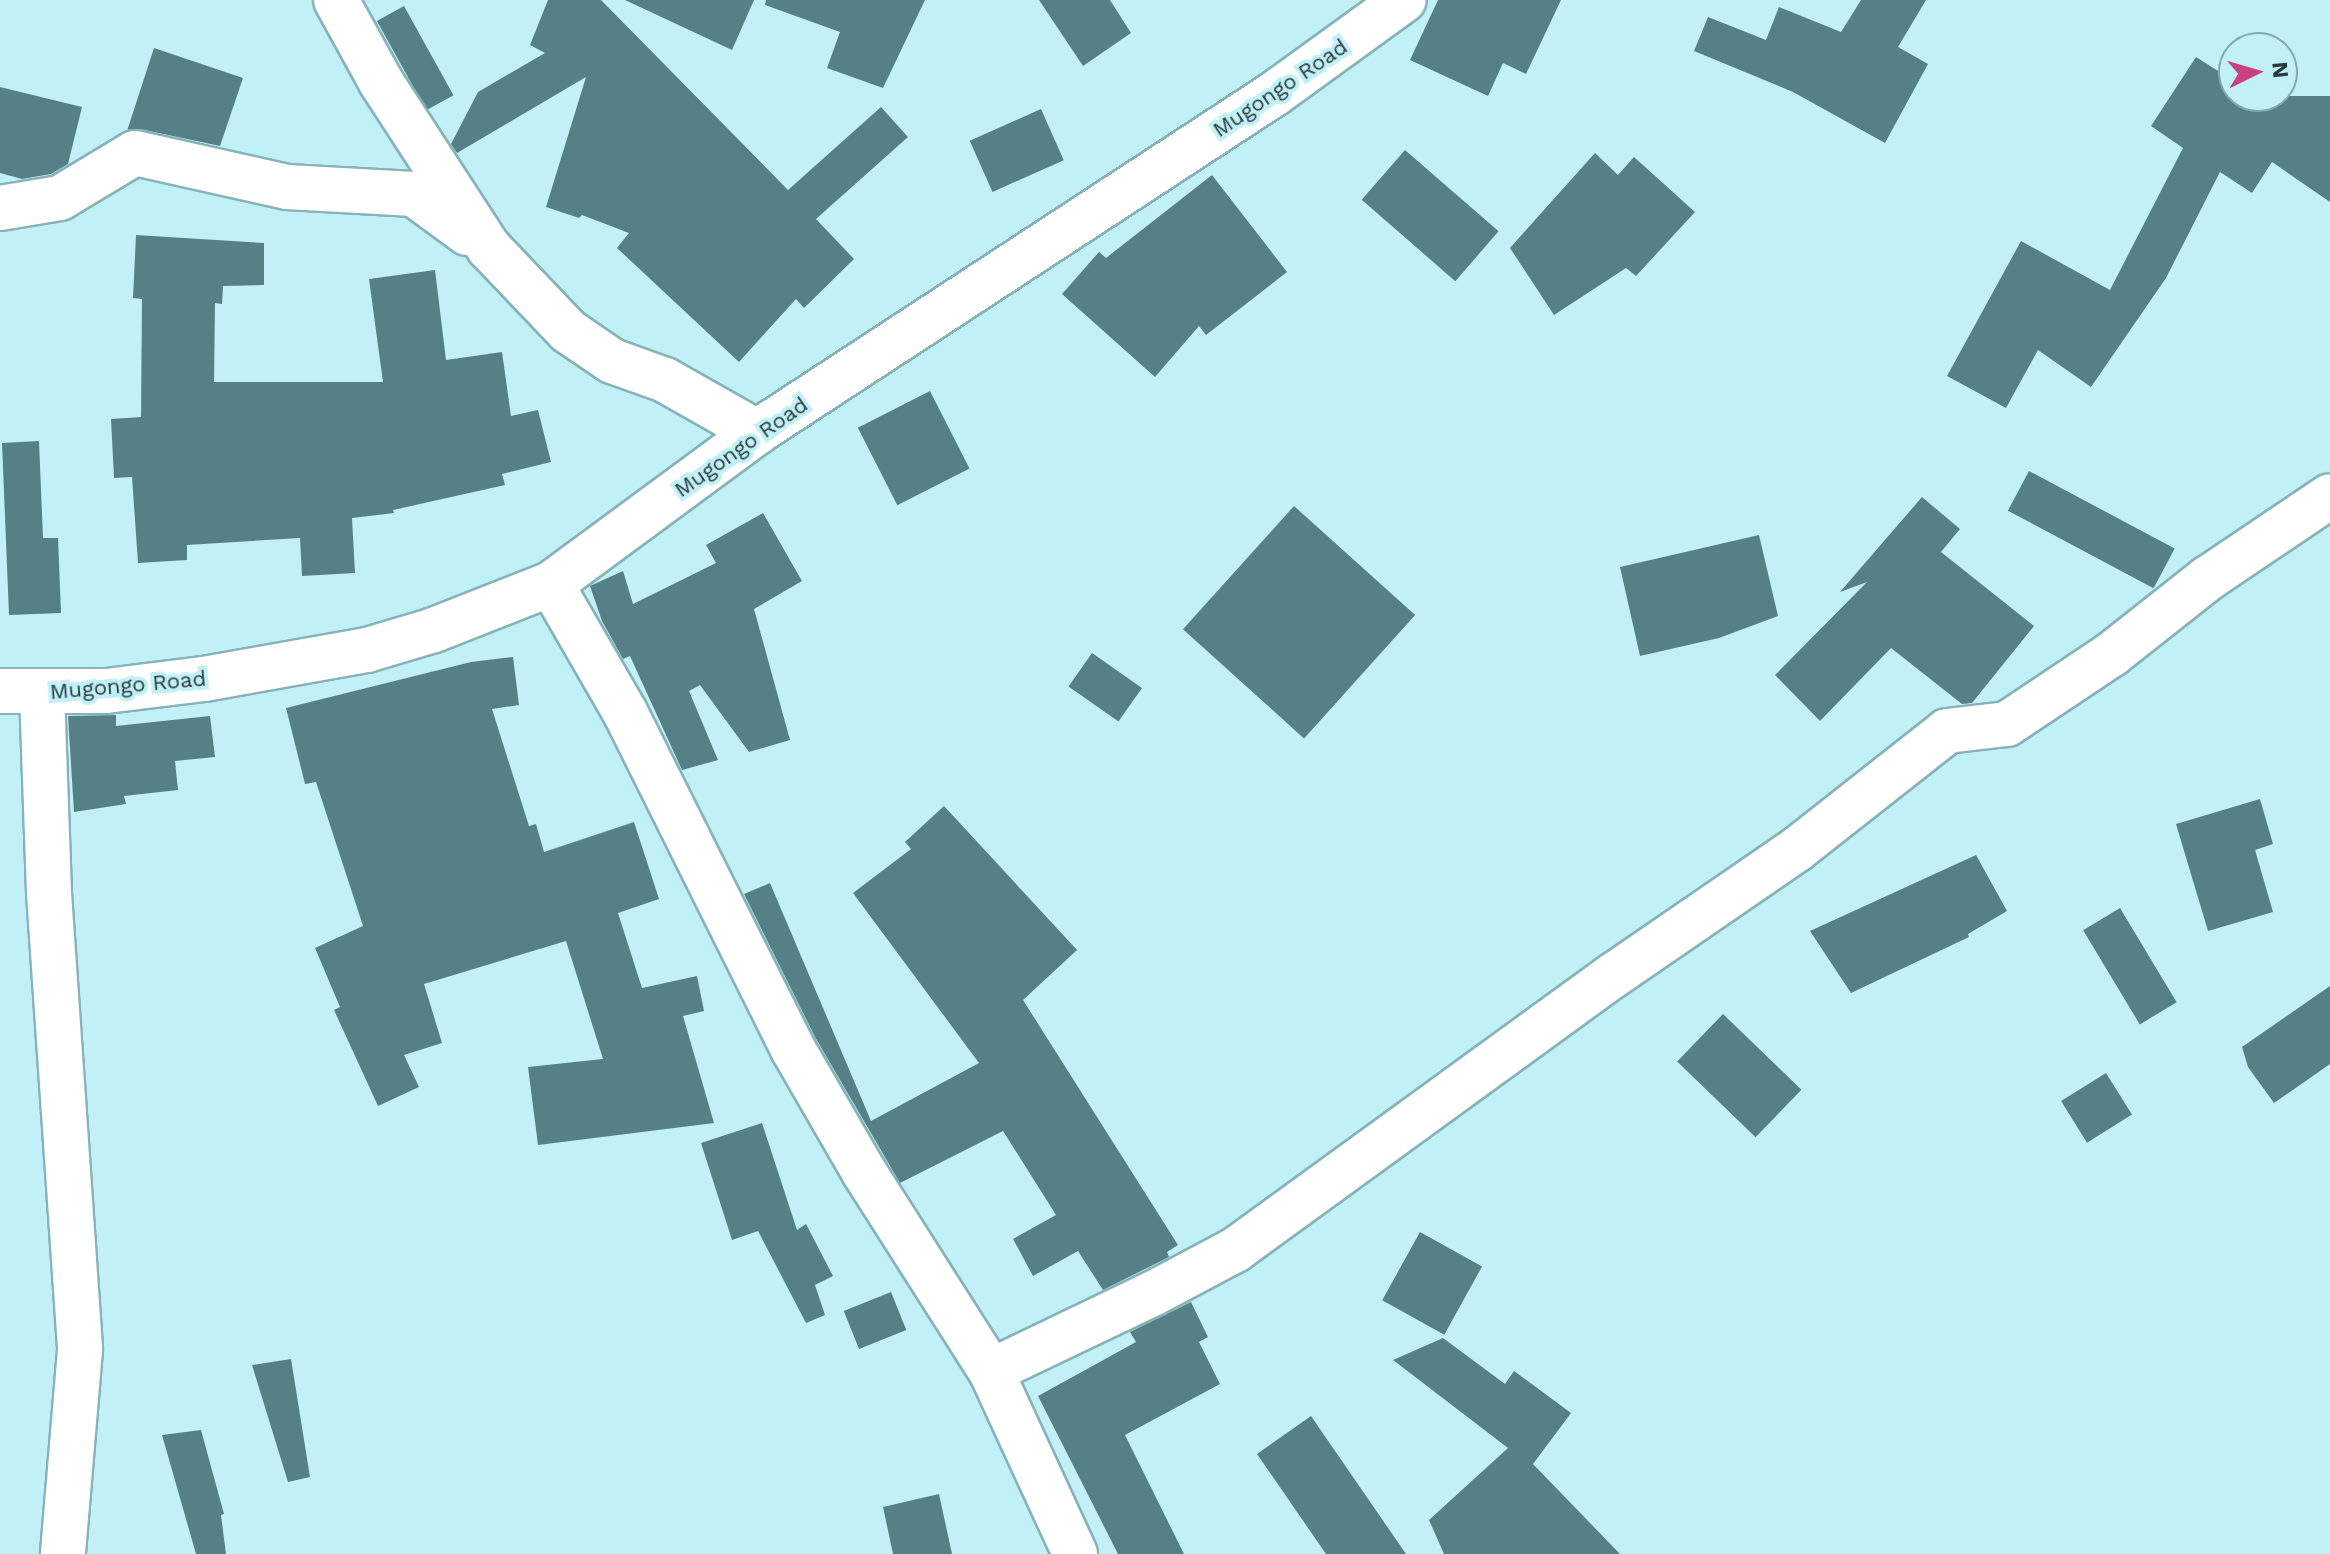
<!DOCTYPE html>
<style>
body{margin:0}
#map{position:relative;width:2330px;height:1554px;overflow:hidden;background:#c1f0f6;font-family:"Work Sans",sans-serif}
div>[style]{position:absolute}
.building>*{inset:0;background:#558186;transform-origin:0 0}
.roads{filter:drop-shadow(2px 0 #86b3b9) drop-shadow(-2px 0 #86b3b9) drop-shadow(0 2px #86b3b9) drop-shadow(0 -2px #86b3b9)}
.minor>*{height:44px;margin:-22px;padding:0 22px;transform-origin:22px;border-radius:22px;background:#fff}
.tertiary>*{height:44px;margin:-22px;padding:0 22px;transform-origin:22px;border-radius:22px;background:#fff}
span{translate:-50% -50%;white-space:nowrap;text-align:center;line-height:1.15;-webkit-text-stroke:8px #c1f0f6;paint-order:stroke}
.street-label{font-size:22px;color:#293c3f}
.north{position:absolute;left:2218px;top:32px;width:80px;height:80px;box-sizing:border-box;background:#c1f0f6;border:2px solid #84a8ad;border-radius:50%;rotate:85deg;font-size:22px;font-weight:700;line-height:32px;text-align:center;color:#293c3f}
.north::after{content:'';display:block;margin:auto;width:28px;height:36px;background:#c94280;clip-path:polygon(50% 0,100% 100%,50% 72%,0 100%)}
</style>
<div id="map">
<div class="building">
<i style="clip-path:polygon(548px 0,601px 0,788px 190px,881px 107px,908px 137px,816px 219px,854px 259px,804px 308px,796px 299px,739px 362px,617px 248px,629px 233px,582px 215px,579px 218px,546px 207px,586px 77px,457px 153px,451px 144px,478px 92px,545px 53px,530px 45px)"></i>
<i style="clip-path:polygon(625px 0,754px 0,732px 50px)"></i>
<i style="clip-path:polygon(766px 0,925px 0,883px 88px,827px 68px,840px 32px,765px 5px)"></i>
<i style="clip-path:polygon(1039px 0,1110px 0,1131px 33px,1083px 66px)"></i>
<i style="clip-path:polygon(1438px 0,1561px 0,1526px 74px,1503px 63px,1488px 96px,1410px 60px)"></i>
<i style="clip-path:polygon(1861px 0,1926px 0,1898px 47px,1928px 64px,1885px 143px,1793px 92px,1694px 51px,1708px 17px,1766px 40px,1779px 7px,1841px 32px)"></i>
<i style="left:404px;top:6px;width:102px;height:31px;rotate:61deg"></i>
<i style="clip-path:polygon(154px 48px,243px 78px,220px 146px,140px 129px,127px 131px)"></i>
<i style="clip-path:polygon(2196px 57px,2234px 81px,2234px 96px,2330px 96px,2330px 202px,2272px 162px,2252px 193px,2220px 172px,2166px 278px,2091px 387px,2038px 350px,2006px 408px,1947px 376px,2021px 241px,2110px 290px,2183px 148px,2151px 126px)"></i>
<i style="clip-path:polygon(0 87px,82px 107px,68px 164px,51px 174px,22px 179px,0 173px)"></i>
<i style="left:1041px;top:109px;width:56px;height:78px;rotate:66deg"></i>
<i style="left:1405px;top:150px;width:124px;height:66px;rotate:41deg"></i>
<i style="clip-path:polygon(1595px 153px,1618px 175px,1634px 157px,1695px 212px,1636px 276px,1626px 268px,1554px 315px,1510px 248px)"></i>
<i style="clip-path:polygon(1212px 175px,1287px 272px,1206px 335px,1199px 326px,1155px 377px,1062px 294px,1099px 252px,1106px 258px)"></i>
<i style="clip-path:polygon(136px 235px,264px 243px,264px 285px,223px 286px,222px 304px,215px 303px,214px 382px,383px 382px,369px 279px,435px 270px,446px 360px,502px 352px,511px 416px,538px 410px,551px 462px,502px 474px,505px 485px,393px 510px,394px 513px,352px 518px,355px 573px,302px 576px,300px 538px,187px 545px,187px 560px,138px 563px,132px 477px,114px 478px,111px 419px,141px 417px,142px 299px,133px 298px)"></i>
<i style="left:930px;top:391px;width:87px;height:81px;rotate:63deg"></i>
<i style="clip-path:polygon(39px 441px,43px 538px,58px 538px,61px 613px,9px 615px,2px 443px)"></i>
<i style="left:2029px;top:471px;width:165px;height:45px;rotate:28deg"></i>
<i style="clip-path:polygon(1922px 497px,1960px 529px,1941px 552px,2034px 626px,1972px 703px,1962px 704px,1891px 648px,1820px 721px,1775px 675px,1867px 582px,1840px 592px)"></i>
<i style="left:1294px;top:506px;width:163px;height:166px;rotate:42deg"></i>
<i style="clip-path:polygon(763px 513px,802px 581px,754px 609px,790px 740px,749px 752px,700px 685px,689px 691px,718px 760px,682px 770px,630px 656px,623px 659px,602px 621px,590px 586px,623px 571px,633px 604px,716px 563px,706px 545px)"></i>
<i style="clip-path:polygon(1759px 535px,1778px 616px,1719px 638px,1640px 656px,1620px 567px)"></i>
<i style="left:1092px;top:653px;width:61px;height:41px;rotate:35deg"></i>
<i style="clip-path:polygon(513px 657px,519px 705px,492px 709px,529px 826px,536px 824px,544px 852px,634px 822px,659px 899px,618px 913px,642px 988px,697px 976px,704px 1011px,683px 1016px,714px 1123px,538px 1145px,528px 1067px,603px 1059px,566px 941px,424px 984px,442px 1043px,404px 1055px,419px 1087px,378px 1106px,334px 1010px,340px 1007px,315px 948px,363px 926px,316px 782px,305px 784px,286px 708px,471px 662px)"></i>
<i style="clip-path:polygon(116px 715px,116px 726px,210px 716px,215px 757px,175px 761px,178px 790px,124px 796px,126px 804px,74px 812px,68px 716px)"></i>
<i style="clip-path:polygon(2260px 799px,2273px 844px,2255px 850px,2273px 912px,2208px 931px,2176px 824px)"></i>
<i style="clip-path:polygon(944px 806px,1077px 950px,1023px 1000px,1178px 1245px,1167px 1252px,1169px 1257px,1103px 1290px,1078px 1251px,1033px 1276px,1013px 1239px,1056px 1215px,1003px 1131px,900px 1183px,815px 1037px,744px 894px,770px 883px,871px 1121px,979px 1063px,853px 893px,911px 849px,905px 842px)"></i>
<i style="clip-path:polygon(1976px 855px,2007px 911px,1968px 934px,1969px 937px,1851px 993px,1810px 931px)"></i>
<i style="left:2120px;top:908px;width:110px;height:43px;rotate:59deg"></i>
<i style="clip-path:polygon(2330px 986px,2330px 1064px,2274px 1103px,2248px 1067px,2242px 1047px)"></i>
<i style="left:1723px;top:1014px;width:109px;height:66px;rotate:44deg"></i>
<i style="left:2106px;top:1073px;width:49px;height:53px;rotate:58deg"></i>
<i style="clip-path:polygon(762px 1123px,797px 1230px,806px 1224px,833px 1276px,815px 1285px,825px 1315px,806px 1323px,758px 1231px,732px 1240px,701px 1143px)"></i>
<i style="left:1420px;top:1232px;width:71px;height:78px;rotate:29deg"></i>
<i style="left:891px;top:1292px;width:41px;height:51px;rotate:68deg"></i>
<i style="clip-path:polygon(1191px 1302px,1208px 1337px,1199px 1342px,1220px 1384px,1125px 1435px,1184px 1554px,1118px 1554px,1038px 1396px,1136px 1342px,1130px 1332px)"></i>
<i style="clip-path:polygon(1443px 1338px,1505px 1384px,1514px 1371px,1571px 1413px,1533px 1464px,1620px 1554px,1444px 1554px,1429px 1520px,1508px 1448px,1393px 1360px)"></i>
<i style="clip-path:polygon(291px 1359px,310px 1477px,288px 1482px,252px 1365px)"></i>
<i style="clip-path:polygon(1311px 1416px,1406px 1554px,1326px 1554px,1257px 1454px)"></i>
<i style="clip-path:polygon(201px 1430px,224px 1514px,221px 1515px,226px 1554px,196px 1554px,162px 1435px)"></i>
<i style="clip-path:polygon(939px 1494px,952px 1554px,893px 1554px,883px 1507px)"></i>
</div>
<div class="roads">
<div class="minor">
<i style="left:336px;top:0;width:94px;rotate:61.2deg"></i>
<i style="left:381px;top:82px;width:198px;rotate:57deg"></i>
<i style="left:489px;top:248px;width:115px;rotate:46.4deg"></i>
<i style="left:568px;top:331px;width:53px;rotate:34.3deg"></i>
<i style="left:612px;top:361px;width:56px;rotate:19.7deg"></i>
<i style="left:665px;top:380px;width:106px;rotate:29.5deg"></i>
<i style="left:0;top:208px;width:61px;rotate:-9.5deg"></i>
<i style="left:60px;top:198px;width:87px;rotate:-31deg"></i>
<i style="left:135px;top:153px;width:156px;rotate:12.6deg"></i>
<i style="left:287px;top:187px;width:127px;rotate:3.2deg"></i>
<i style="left:414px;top:194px;width:66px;rotate:36.3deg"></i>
<i style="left:551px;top:584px;width:148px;rotate:60deg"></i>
<i style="left:625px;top:712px;width:377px;rotate:63.5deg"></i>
<i style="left:793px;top:1049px;width:142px;rotate:60deg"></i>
<i style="left:864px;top:1172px;width:236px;rotate:57.5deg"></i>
<i style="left:991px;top:1371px;width:201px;rotate:65.3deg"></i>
<i style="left:42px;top:692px;width:201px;rotate:88deg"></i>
<i style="left:49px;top:893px;width:458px;rotate:86.1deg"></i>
<i style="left:80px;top:1350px;width:205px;rotate:94.8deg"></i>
<i style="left:991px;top:1371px;width:181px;rotate:-25.6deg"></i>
<i style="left:1154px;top:1293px;width:92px;rotate:-28deg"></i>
<i style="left:1235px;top:1250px;width:468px;rotate:-36deg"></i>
<i style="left:1614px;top:975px;width:221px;rotate:-34.5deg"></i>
<i style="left:1796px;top:850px;width:192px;rotate:-38.2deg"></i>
<i style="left:1947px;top:731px;width:60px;rotate:-6.7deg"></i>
<i style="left:2007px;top:724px;width:126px;rotate:-33.7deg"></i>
<i style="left:2112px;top:654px;width:121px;rotate:-38.3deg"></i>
<i style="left:2207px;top:579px;width:148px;rotate:-34deg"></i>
</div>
<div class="tertiary">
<i style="left:0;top:691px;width:106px"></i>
<i style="left:106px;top:691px;width:99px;rotate:-7deg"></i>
<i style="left:204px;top:679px;width:166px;rotate:-10.1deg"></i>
<i style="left:367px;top:650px;width:70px;rotate:-16.6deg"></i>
<i style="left:434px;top:630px;width:126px;rotate:-21.5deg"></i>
<i style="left:551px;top:584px;width:256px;rotate:-36.4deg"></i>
<i style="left:757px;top:432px;width:618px;rotate:-33.18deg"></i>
<i style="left:1274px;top:94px;width:160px;rotate:-35.9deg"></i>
</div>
</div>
<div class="street-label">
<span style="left:1280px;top:88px;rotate:-34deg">Mugongo Road</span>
<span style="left:741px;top:447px;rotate:-35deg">Mugongo Road</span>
<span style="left:128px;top:685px;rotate:-5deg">Mugongo Road</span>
</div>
<div class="north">N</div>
</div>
